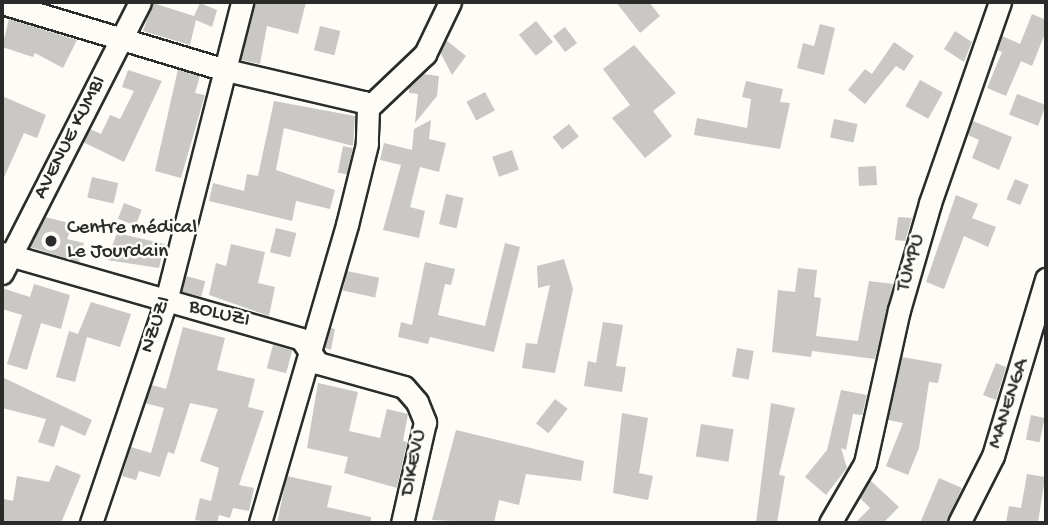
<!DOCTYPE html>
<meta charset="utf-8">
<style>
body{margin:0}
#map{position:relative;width:1048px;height:525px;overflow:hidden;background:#fdfcf7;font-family:"Gochi Hand",sans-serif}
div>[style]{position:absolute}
.building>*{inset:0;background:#c9c8c4;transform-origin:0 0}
.roads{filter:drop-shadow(2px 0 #2b2b2b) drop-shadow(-2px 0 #2b2b2b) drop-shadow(0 2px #2b2b2b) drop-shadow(0 -2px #2b2b2b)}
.minor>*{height:21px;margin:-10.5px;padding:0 10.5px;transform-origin:10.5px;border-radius:10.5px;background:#fdfcf7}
.dots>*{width:19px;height:19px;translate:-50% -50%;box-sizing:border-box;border:4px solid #fdfcf7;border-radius:50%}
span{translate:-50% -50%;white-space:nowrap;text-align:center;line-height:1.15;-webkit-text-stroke:5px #fdfcf7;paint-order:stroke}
.street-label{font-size:21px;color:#2b2b2b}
.poi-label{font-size:21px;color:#2b2b2b}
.left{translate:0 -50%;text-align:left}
.frame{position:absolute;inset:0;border:4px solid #2b2b2b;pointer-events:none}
</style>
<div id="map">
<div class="building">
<i style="clip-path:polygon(255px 2px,306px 2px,298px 34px,267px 26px,260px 64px,241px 60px)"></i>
<i style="clip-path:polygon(616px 2px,649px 2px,660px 16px,640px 33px)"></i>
<i style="clip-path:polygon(153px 3px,194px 16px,200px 3px,217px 10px,212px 27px,196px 20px,190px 45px,143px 31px)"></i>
<i style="clip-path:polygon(1032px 14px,1046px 20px,1046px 31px,1032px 66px,1021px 61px,1006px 96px,987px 88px,1002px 52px,997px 50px,1002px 36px,1020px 44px)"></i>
<i style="clip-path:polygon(9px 19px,77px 40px,63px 68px,35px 53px,33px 57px,2px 47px)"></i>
<i style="left:536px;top:21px;width:27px;height:22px;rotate:51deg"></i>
<i style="clip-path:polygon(820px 24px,835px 28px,824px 75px,797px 68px,803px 43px,814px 46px)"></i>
<i style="left:320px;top:26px;width:21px;height:25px;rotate:14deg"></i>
<i style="left:565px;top:27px;width:20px;height:15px;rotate:53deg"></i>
<i style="clip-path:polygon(955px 31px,972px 42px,964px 62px,944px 49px)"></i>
<i style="clip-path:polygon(446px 40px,466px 56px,452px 75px,440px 52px)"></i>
<i style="clip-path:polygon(894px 42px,914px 56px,904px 71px,896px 66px,865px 104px,848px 90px,865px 69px,872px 74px)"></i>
<i style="clip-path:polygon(634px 45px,676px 93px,653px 111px,672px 136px,645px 158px,612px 118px,630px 105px,603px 69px)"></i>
<i style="clip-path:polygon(178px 69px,200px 76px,195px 93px,205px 95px,181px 178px,155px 171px)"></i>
<i style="clip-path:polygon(128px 70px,162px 81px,124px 162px,83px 142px,90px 129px,101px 134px,110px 115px,120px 119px,134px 91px,122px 87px)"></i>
<i style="clip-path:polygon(423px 74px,439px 76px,437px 96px,415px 123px,418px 94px,409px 93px,409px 87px)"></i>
<i style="left:920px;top:80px;width:26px;height:30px;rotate:29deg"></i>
<i style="clip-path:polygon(746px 81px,783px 89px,780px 102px,790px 103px,780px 149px,694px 135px,697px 118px,747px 128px,751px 99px,742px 97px)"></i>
<i style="left:485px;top:92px;width:21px;height:21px;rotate:62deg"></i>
<i style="left:1017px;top:94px;width:31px;height:22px;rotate:21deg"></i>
<i style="clip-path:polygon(2px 96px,46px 115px,37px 138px,24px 133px,2px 182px)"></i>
<i style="clip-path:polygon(274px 101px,355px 116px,353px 146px,284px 128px,276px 170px,335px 190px,330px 209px,296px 201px,292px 221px,209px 201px,213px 183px,244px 191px,247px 174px,258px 176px)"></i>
<i style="left:834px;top:119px;width:24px;height:19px;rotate:12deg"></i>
<i style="clip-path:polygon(431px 120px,429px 139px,446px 143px,439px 172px,420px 167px,410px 207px,425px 211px,419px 238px,383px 230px,401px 165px,380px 160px,384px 143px,412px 150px,414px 129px)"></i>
<i style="clip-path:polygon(973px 121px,1012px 137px,999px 170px,972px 158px,979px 140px,968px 135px)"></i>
<i style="left:569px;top:124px;width:16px;height:21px;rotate:52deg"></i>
<i style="left:343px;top:146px;width:10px;height:27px;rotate:11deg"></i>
<i style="left:512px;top:150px;width:21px;height:21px;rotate:71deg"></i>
<i style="left:876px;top:166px;width:19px;height:18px;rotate:87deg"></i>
<i style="left:92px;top:177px;width:27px;height:21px;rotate:13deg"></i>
<i style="left:1015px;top:179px;width:15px;height:22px;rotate:23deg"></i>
<i style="left:446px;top:194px;width:18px;height:31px;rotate:13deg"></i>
<i style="clip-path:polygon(956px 195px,978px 204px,972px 218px,996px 227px,988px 247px,964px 236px,944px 289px,926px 282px)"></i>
<i style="left:124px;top:203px;width:19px;height:17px;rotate:21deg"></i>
<i style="clip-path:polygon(45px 217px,73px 224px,67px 239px,84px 243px,79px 262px,30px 247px)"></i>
<i style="clip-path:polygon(898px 217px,912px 218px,905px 241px,895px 240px)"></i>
<i style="left:276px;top:228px;width:21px;height:25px;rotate:14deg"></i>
<i style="clip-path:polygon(117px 233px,165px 244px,159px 268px,107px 260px)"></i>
<i style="clip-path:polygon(505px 243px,520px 247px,494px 352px,430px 337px,428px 344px,398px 337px,401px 322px,412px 325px,425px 262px,455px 269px,451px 285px,445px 284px,438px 315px,485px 326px)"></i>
<i style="clip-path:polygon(231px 244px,265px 252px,258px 283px,275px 287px,269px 316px,209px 295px,216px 263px,226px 266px)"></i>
<i style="clip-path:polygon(564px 259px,573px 289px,555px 373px,522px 368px,526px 343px,537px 344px,550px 285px,538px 288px,537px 266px)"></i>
<i style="clip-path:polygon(798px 268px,817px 270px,814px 297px,821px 298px,816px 336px,858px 341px,869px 281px,893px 284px,875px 359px,812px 351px,811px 357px,772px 352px,778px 290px,795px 292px)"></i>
<i style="left:347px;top:271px;width:33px;height:20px;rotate:12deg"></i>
<i style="left:186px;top:276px;width:20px;height:16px;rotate:15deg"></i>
<i style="clip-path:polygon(34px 284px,70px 295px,61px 329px,41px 323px,27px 370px,7px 364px,22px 315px,2px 309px,2px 288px,30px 297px)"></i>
<i style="clip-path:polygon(91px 302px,131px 314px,120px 347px,87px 337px,75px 382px,56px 377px,69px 331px,78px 334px)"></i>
<i style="clip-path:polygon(603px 322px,623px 325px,616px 366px,626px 367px,622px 392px,584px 386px,588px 361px,596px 363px)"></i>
<i style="clip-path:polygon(183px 327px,225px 338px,217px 370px,255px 379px,248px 407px,264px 411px,239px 485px,254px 488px,249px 511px,233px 508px,230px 518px,219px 515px,217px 523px,195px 520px,200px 498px,211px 501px,219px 468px,200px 461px,218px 409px,190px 403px,174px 454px,168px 452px,160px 477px,139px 471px,136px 480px,122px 476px,131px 447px,151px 453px,164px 408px,145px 403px,152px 385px,166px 389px)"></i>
<i style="clip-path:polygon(331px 328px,335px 329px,331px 350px,325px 348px)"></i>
<i style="left:273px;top:345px;width:20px;height:24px;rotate:15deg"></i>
<i style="left:737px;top:348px;width:17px;height:29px;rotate:10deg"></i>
<i style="clip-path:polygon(902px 357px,942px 364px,938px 383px,929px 382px,919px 448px,908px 475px,886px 466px,903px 423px,888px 420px)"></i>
<i style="clip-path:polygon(996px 363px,1006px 367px,996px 400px,983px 395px)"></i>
<i style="clip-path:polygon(2px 377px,92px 420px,85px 436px,61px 425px,54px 447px,38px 442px,46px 419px,2px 408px)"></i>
<i style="clip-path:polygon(318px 383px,358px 392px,349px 431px,380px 438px,387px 409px,408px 414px,403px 441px,407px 442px,397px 488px,344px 473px,348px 457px,307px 448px)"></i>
<i style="clip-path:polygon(841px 390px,867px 395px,862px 415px,853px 414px,846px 450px,841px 448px,847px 468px,826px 495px,805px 477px,827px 450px)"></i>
<i style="left:555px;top:399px;width:16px;height:31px;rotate:38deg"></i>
<i style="clip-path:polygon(771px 403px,795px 408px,779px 475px,785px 476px,777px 523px,756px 523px)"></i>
<i style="clip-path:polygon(622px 413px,648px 418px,639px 473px,653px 476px,648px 500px,613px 493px)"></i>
<i style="left:1031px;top:415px;width:14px;height:25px;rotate:12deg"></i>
<i style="left:701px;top:424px;width:33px;height:33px;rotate:9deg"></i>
<i style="clip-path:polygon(456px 430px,584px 461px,581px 481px,526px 474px,519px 505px,499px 500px,494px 523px,432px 520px)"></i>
<i style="clip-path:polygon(56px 465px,81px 475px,61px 523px,2px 523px,4px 499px,13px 501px,17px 476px,49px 482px)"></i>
<i style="clip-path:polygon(1027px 474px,1045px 477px,1038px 523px,1006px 523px,1009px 506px,1021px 508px)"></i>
<i style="clip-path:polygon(287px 476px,332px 486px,327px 507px,371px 517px,371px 523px,277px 523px)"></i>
<i style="clip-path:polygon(939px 478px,962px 488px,946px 523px,920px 523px)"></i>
<i style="clip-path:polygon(870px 480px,899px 507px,883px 523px,855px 523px,870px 508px,860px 498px)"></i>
</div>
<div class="roads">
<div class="minor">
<i style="left:2px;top:3px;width:234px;rotate:16.7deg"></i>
<i style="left:226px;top:70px;width:142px;rotate:13.1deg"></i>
<i style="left:364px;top:102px;width:7px;rotate:56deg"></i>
<i style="left:368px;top:108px;width:36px;rotate:92deg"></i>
<i style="left:367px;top:144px;width:83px;rotate:103.9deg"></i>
<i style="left:347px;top:225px;width:310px;rotate:106.3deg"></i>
<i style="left:368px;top:108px;width:79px;rotate:-43.5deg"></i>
<i style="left:425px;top:54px;width:58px;rotate:-64.3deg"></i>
<i style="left:2px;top:253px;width:311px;rotate:16deg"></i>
<i style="left:301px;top:339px;width:29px;rotate:55deg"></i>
<i style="left:318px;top:363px;width:89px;rotate:15.6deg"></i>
<i style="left:404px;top:387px;width:20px;rotate:49deg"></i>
<i style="left:417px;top:402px;width:22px;rotate:68deg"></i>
<i style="left:425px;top:422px;width:104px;rotate:102.8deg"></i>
<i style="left:2px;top:273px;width:304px;rotate:-63deg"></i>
<i style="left:91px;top:523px;width:234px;rotate:-71.3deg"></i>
<i style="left:166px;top:301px;width:309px;rotate:-75.7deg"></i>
<i style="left:830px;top:523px;width:69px;rotate:-59.7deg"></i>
<i style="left:865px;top:463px;width:157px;rotate:-77.5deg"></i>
<i style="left:899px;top:310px;width:111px;rotate:-73.8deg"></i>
<i style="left:930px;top:203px;width:213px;rotate:-70.8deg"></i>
<i style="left:959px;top:523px;width:75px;rotate:-63.1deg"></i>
<i style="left:993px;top:456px;width:185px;rotate:-73.3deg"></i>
</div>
</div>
<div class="dots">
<i style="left:51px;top:241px;background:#2b2b2b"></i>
</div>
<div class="street-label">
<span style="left:71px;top:138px;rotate:-63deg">AVENUE KUMBI</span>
<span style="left:912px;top:263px;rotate:-74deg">TUMPU</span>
<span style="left:219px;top:315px;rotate:14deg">BOLUZI</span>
<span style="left:157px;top:325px;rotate:-72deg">NZUZI</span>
<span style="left:1010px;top:404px;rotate:-72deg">MANENGA</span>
<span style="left:415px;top:463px;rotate:-79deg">DIKEVU</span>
</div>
<div class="poi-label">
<span class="left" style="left:67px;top:241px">Centre médical<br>Le Jourdain</span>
</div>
<div class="frame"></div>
</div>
